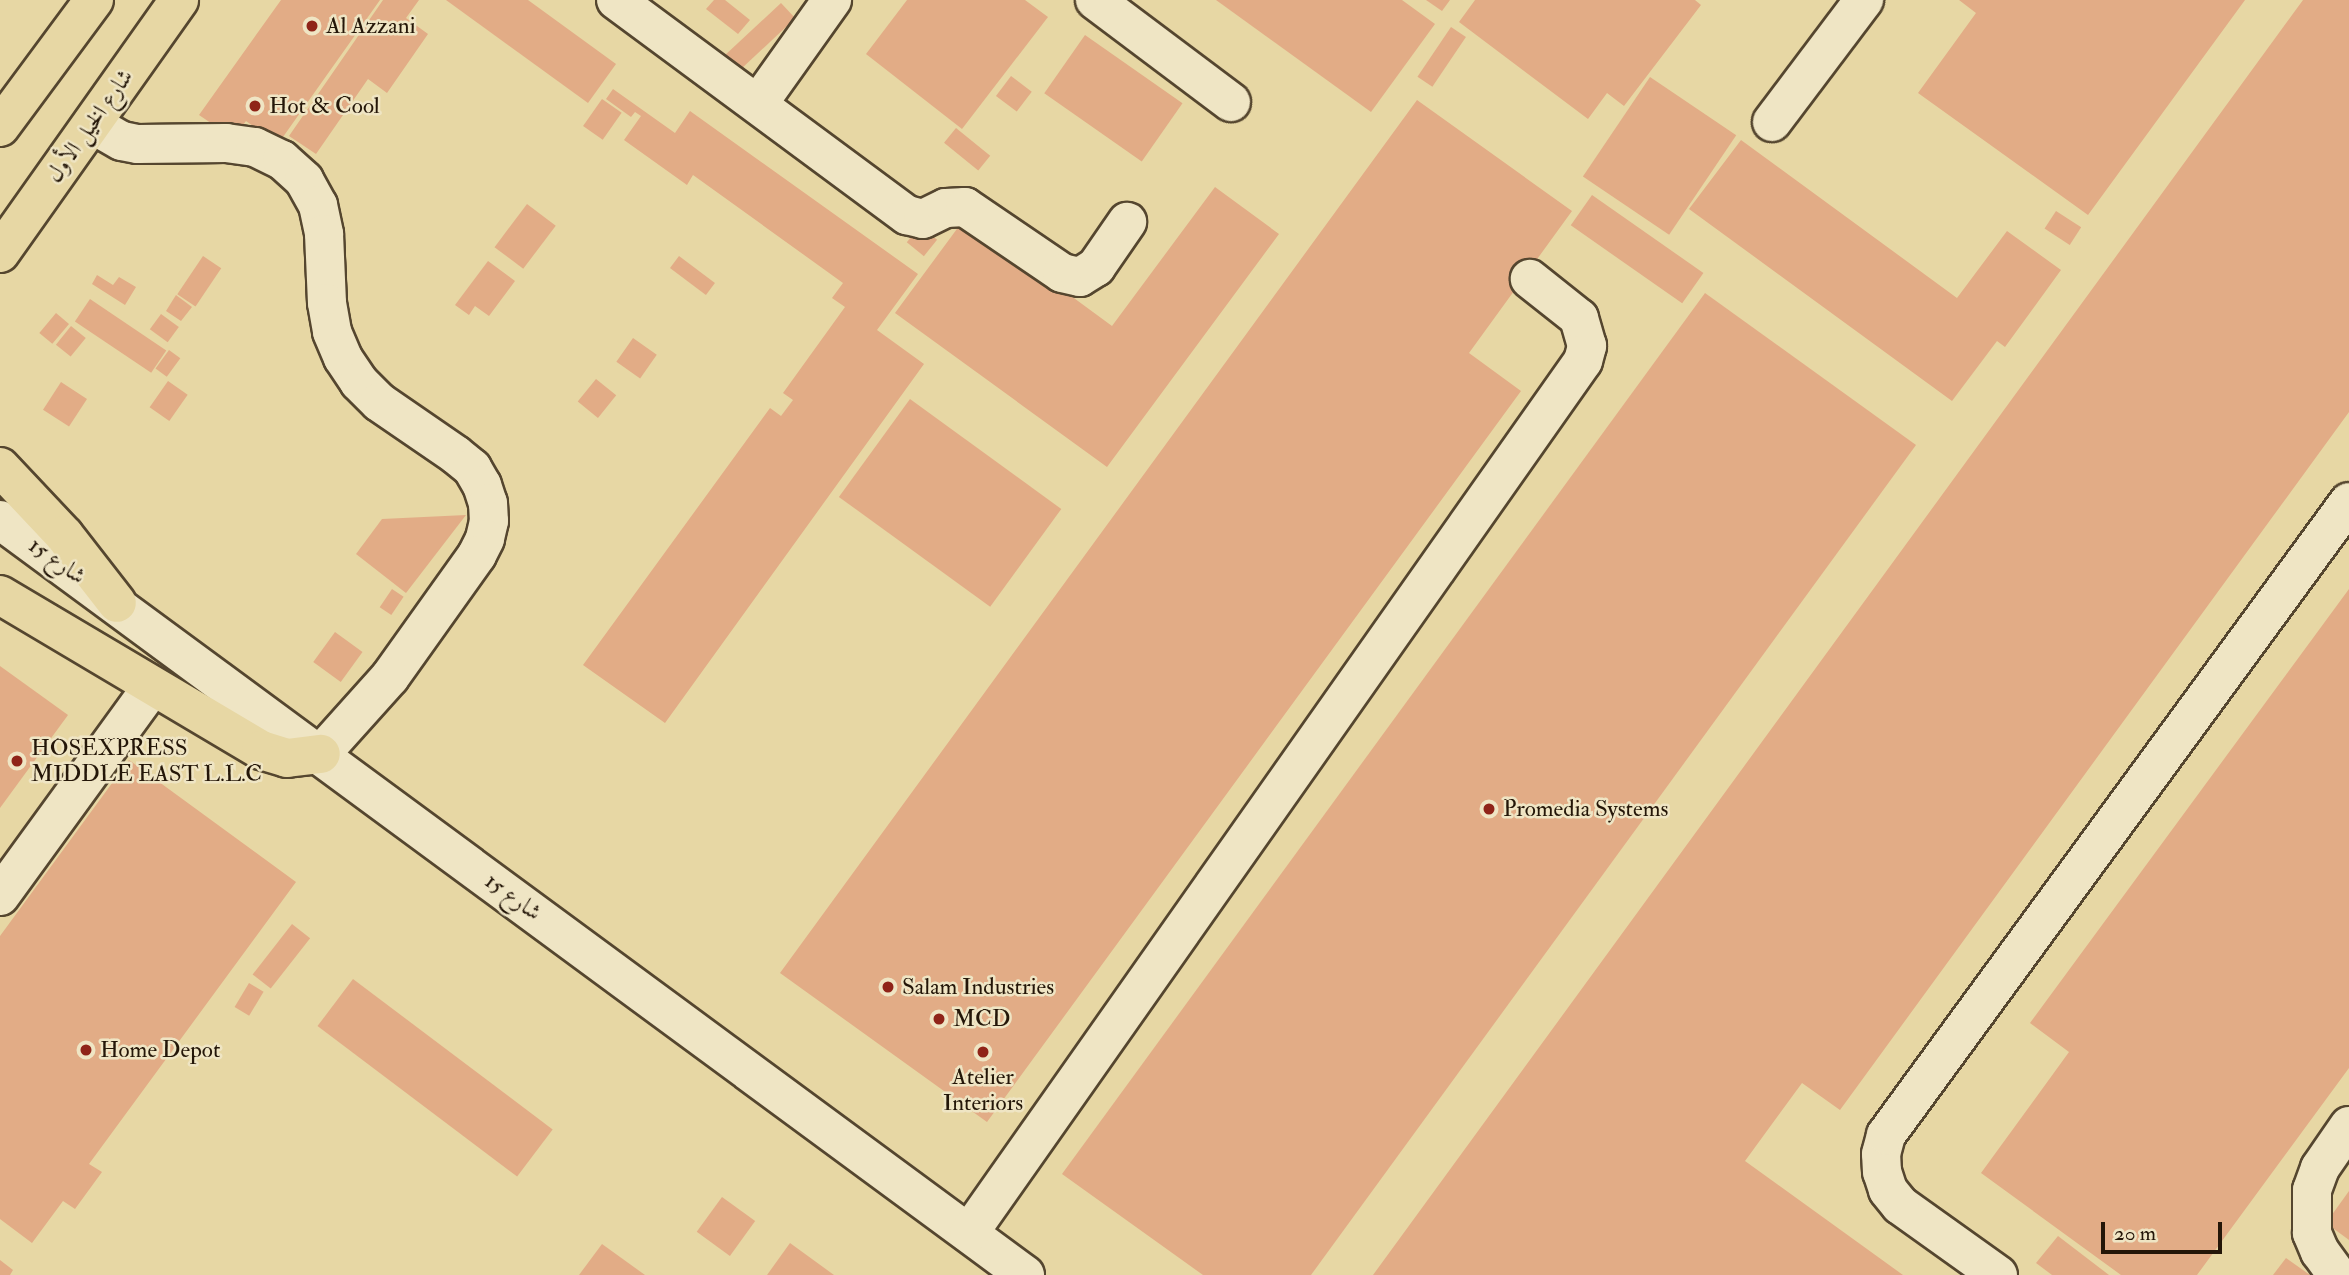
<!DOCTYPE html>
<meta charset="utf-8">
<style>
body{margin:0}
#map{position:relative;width:2349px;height:1275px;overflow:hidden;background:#e7d7a4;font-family:"IM FELL Double Pica",Amiri,serif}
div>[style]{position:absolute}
.building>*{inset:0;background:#e2ac86;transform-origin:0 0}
.roads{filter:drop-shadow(2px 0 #55462f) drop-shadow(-2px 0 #55462f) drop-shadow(0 2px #55462f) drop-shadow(0 -2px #55462f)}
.minor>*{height:38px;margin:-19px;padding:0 19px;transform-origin:19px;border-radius:19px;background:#efe5c4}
.major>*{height:38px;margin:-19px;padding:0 19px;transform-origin:19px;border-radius:19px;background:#e7d7a4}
.dots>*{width:19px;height:19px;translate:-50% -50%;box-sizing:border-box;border:4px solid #efe5c4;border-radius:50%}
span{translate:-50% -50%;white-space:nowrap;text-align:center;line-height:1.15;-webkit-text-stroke:5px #efe5c4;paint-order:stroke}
.poi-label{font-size:23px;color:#241608}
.left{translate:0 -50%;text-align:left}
.street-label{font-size:23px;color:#241608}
.scale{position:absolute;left:2101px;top:1222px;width:121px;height:32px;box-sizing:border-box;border:4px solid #241608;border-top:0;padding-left:9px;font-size:21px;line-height:24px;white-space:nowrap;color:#241608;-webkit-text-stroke:5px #efe5c4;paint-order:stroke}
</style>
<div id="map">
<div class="building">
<i style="clip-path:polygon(281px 0,380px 0,278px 144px,246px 121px,233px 138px,199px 115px)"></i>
<i style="clip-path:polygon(383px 0,419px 0,406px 18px,428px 34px,387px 93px,368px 79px,316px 154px,289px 136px)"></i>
<i style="clip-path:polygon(446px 0,528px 0,616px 64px,588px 103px)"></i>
<i style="clip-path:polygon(714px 0,725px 0,750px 20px,738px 34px,706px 9px)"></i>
<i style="clip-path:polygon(907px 0,1025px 0,1048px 17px,962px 129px,866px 54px)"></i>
<i style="clip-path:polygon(1216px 0,1402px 0,1435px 24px,1371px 112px)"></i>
<i style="clip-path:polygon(1426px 0,1450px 0,1442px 11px)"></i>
<i style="clip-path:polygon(1475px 0,1695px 0,1701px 5px,1624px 106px,1607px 93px,1588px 119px,1459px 22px)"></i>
<i style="clip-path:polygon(1959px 0,2245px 0,2088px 215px,1918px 93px,1976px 13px)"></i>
<i style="clip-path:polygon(2303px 0,2349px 0,2349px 412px,1840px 1110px,1802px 1083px,1745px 1161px,1903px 1275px,1373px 1275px)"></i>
<i style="left:781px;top:3px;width:21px;height:83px;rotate:47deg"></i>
<i style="left:1451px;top:27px;width:18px;height:60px;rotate:34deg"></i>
<i style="left:1085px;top:35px;width:119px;height:71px;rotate:35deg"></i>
<i style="left:1011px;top:76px;width:26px;height:25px;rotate:37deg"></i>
<i style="left:1650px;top:77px;width:104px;height:120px;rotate:34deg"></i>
<i style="clip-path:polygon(613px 89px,675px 133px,690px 111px,918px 274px,877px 330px,924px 364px,665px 723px,583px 665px,770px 408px,781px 416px,793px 400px,783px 393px,845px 307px,832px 298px,843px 283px,693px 175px,687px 185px,624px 140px,641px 116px,635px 112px,631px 117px,606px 99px)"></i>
<i style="left:602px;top:99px;width:24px;height:33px;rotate:35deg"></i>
<i style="clip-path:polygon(1417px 100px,1572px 211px,1469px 353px,1521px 391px,987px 1122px,780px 973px)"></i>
<i style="left:956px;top:128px;width:44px;height:19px;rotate:39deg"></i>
<i style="clip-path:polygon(1741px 140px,1957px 298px,2007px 231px,2061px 270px,2005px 347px,1997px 341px,1952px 401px,1689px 209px)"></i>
<i style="clip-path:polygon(1215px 187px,1279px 234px,1107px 467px,895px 313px,965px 218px,1112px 326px)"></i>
<i style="left:1592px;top:195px;width:136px;height:37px;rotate:35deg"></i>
<i style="left:527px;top:204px;width:36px;height:54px;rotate:37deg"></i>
<i style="left:2056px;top:211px;width:30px;height:21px;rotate:33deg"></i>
<i style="left:920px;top:226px;width:22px;height:21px;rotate:39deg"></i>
<i style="left:203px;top:256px;width:22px;height:46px;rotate:34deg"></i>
<i style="left:679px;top:256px;width:45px;height:15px;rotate:37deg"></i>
<i style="clip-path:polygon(488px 261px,515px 281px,489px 316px,475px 306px,469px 315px,455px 305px)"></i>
<i style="clip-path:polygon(97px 275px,113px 285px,119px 277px,136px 287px,125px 305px,92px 284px)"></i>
<i style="clip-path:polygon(1705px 293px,1916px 445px,1311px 1275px,1203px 1275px,1062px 1174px)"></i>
<i style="clip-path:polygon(176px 295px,192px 307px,181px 321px,166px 311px)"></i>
<i style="left:90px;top:299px;width:92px;height:27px;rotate:34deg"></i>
<i style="left:56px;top:313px;width:17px;height:26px;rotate:40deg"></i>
<i style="left:161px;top:314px;width:22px;height:19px;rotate:36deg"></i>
<i style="left:71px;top:326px;width:19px;height:24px;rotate:39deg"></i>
<i style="left:633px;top:338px;width:29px;height:29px;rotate:35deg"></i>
<i style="left:169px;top:350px;width:14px;height:23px;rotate:36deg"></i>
<i style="left:596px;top:379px;width:26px;height:29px;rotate:39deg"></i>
<i style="left:168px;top:381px;width:24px;height:32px;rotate:35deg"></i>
<i style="left:61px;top:382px;width:31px;height:33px;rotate:33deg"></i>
<i style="left:910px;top:399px;width:187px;height:121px;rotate:36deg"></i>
<i style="clip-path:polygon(466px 515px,406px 593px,356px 554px,382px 519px)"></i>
<i style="left:392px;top:589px;width:14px;height:22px;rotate:34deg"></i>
<i style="clip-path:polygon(2349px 589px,2349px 1068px,2197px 1275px,2121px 1275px,1981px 1173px,2069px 1052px,2030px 1023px)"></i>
<i style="left:335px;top:632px;width:34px;height:37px;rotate:36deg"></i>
<i style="clip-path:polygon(0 666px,68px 715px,0 808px)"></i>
<i style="clip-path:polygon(129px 760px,296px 882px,89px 1164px,102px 1172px,75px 1209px,63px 1201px,32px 1243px,0 1219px,0 936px)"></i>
<i style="left:292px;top:924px;width:23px;height:64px;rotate:38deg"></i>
<i style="left:353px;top:979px;width:250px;height:59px;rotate:37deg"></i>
<i style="left:249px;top:983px;width:17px;height:28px;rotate:31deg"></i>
<i style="clip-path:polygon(2349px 1191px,2349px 1240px,2326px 1223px)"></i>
<i style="left:722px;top:1197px;width:41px;height:43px;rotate:36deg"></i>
<i style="clip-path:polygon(2058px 1236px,2109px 1275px,2052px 1275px,2036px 1263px)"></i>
<i style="clip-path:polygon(790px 1243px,834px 1275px,767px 1275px)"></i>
<i style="clip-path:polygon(602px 1244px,645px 1275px,579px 1275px)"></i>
<i style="clip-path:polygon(2286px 1258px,2310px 1275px,2273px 1275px)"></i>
<i style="clip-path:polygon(0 1260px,13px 1270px,10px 1275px,0 1275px)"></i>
</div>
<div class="roads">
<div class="minor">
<i style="left:616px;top:0;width:362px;rotate:36.5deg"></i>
<i style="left:907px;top:215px;width:16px;rotate:14deg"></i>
<i style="left:923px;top:219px;width:25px;rotate:-26deg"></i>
<i style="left:946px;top:208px;width:19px;rotate:-3deg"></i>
<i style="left:965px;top:207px;width:117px;rotate:34.2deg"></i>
<i style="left:1062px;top:273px;width:18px;rotate:13deg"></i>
<i style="left:1080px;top:277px;width:19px;rotate:-32deg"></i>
<i style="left:1096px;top:267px;width:55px;rotate:-55.4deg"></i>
<i style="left:1095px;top:0;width:170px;rotate:36.9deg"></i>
<i style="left:758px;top:104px;width:128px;rotate:-54.6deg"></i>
<i style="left:1772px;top:122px;width:153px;rotate:-53deg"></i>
<i style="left:92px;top:124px;width:34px;rotate:30deg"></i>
<i style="left:122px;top:141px;width:16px;rotate:11deg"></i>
<i style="left:138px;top:144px;width:88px;rotate:-0.7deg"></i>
<i style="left:226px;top:143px;width:29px;rotate:8deg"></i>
<i style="left:255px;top:147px;width:30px;rotate:26deg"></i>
<i style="left:282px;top:160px;width:30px;rotate:42deg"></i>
<i style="left:304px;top:180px;width:29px;rotate:61deg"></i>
<i style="left:318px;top:205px;width:30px;rotate:78deg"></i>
<i style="left:324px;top:234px;width:69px;rotate:87.5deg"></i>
<i style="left:327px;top:303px;width:29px;rotate:80deg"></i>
<i style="left:332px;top:332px;width:28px;rotate:67deg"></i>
<i style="left:343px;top:358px;width:29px;rotate:56deg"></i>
<i style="left:359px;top:382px;width:28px;rotate:45deg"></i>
<i style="left:379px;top:402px;width:93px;rotate:34.5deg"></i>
<i style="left:456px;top:455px;width:21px;rotate:39deg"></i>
<i style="left:472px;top:468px;width:20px;rotate:60deg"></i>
<i style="left:482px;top:485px;width:19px;rotate:72deg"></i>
<i style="left:488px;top:503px;width:18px;rotate:87deg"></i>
<i style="left:489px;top:521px;width:18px;rotate:103deg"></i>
<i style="left:485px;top:539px;width:18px;rotate:117deg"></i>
<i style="left:477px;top:555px;width:150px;rotate:125.5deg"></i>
<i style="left:390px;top:677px;width:103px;rotate:131.9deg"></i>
<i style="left:0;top:520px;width:1273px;rotate:36.37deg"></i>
<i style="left:0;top:896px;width:258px;rotate:-54deg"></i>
<i style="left:969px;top:1233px;width:1066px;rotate:-54.85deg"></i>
<i style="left:1583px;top:361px;width:16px;rotate:-75deg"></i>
<i style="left:1587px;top:346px;width:29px;rotate:-106deg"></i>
<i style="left:1579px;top:318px;width:63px;rotate:-141.5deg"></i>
<i style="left:1998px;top:1275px;width:120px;rotate:-144.5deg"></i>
<i style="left:1900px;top:1205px;width:19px;rotate:-129deg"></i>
<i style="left:1888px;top:1190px;width:19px;rotate:-108deg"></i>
<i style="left:1882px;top:1172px;width:18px;rotate:-93deg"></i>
<i style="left:1881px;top:1154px;width:20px;rotate:-75deg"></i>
<i style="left:1886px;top:1135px;width:784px;rotate:-53.82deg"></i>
<i style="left:2337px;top:1275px;width:29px;rotate:-126deg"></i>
<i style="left:2320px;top:1252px;width:21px;rotate:-113deg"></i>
<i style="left:2312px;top:1233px;width:43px;rotate:-90deg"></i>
<i style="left:2312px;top:1190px;width:23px;rotate:-70deg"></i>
<i style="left:2320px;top:1168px;width:51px;rotate:-55.4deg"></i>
</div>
<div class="major">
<i style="left:0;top:127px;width:158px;rotate:-53.5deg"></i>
<i style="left:0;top:253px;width:310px;rotate:-54.7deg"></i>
<i style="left:0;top:467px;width:93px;rotate:46.7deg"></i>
<i style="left:64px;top:535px;width:86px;rotate:52.1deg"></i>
<i style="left:0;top:595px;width:304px;rotate:30.7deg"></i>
<i style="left:261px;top:750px;width:27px;rotate:17deg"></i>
<i style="left:287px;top:758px;width:34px;rotate:-7deg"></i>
</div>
</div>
<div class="dots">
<i style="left:312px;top:26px;background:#8f2418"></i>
<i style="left:255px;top:106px;background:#8f2418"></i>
<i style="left:17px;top:761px;background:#8f2418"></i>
<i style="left:1489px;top:809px;background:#8f2418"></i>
<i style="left:888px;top:987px;background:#8f2418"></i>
<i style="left:939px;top:1019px;background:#8f2418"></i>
<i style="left:86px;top:1050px;background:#8f2418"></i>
<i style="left:983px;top:1052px;background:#8f2418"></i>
</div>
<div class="poi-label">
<span class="left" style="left:326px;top:26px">Al Azzani</span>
<span class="left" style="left:269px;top:106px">Hot &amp; Cool</span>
<span class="left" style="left:31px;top:761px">HOSEXPRESS<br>MIDDLE EAST L.L.C</span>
<span class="left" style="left:1503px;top:809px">Promedia Systems</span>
<span class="left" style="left:902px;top:987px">Salam Industries</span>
<span class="left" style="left:953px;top:1019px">MCD</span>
<span class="left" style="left:100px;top:1050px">Home Depot</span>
<span style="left:983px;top:1090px">Atelier<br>Interiors</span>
</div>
<div class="street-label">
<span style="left:90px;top:126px;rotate:-55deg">شارع الخيل الأول</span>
<span style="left:57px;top:561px;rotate:35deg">شارع 15</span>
<span style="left:513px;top:897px;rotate:36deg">شارع 15</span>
</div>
<div class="scale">20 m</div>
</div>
